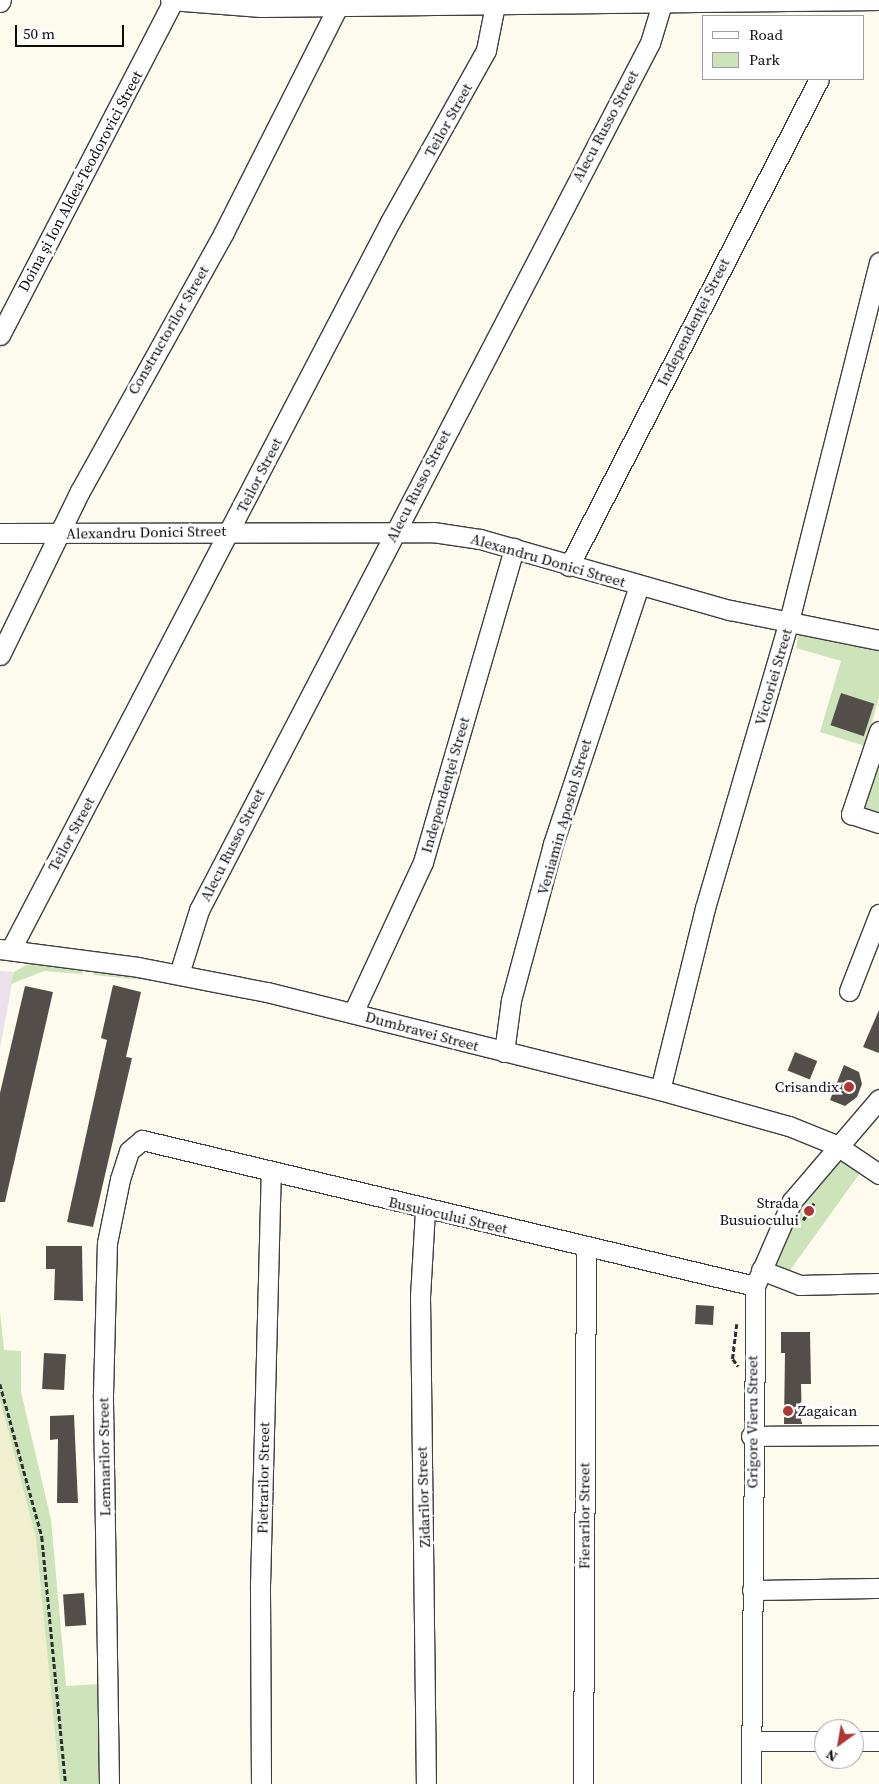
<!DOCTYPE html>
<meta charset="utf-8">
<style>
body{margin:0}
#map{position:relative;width:879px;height:1784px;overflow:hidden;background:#fdfbed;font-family:"Source Serif 4",serif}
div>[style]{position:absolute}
.industrial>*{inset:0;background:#eae1ea}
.farmland>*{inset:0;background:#f0f0d0}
.green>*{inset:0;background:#cde4ba}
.building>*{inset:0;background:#534e4a;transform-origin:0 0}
.path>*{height:2.5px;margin-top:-1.25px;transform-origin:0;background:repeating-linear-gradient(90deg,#2e2e2e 0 5px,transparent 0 7.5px)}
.roads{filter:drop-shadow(1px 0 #3f3f3f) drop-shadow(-1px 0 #3f3f3f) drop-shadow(0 1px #3f3f3f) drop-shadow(0 -1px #3f3f3f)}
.minor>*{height:19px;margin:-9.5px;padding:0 9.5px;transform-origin:9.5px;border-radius:9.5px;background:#fff}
.dots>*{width:14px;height:14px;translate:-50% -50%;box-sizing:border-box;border:2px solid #fff;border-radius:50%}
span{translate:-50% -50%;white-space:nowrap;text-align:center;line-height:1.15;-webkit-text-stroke:5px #fff;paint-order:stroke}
.street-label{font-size:15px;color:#0c0c0c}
.poi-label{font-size:15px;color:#0c0c0c}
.right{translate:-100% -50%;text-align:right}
.left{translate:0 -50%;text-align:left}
.legend{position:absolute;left:702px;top:15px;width:162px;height:65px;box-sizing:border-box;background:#fff;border:1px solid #9e9e9e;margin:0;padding:6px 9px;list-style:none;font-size:15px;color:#0c0c0c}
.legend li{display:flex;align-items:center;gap:10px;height:25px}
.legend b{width:25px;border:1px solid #9e9e9e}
.north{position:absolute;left:814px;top:1719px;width:50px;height:50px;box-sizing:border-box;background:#fff;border:1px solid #9e9e9e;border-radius:50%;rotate:212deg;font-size:14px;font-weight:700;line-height:20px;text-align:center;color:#0c0c0c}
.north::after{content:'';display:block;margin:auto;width:18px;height:22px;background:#ad3733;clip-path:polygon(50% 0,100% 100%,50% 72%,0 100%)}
.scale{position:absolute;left:15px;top:25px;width:109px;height:22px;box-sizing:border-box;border:2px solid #0c0c0c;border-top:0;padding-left:6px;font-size:15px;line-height:18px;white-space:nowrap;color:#0c0c0c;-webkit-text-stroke:4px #fff;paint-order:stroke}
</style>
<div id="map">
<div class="industrial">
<i style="clip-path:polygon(0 971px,14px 972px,0 1049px)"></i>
</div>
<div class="farmland">
<i style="clip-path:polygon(0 1312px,4px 1350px,21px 1351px,21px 1392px,51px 1520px,66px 1686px,74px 1686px,81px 1784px,0 1784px)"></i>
</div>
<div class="green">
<i style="clip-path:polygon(evenodd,800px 629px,879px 646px,879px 698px,865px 746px,820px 732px,841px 661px,796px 648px,800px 629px,841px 693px,874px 704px,864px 736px,831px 726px,841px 693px)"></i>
<i style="clip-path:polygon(879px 749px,879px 817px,857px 811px)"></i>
<i style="clip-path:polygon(35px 960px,84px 966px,82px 974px,44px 971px,11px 984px,14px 972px)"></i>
<i style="clip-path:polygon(99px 968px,164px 978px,163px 982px,93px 975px)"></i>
<i style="clip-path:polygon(840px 1155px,860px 1173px,788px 1273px,770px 1266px,792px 1212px)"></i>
<i style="clip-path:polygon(0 1312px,4px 1350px,21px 1351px,21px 1392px,51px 1520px,66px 1686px,100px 1684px,102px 1784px,60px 1784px,36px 1538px,0 1399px)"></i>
</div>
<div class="building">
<i style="left:841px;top:693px;width:35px;height:34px;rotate:18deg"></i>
<i style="clip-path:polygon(113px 985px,141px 992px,126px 1057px,132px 1058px,93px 1227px,67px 1222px,107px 1040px,101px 1038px)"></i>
<i style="clip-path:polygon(25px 986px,53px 992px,5px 1202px,0 1202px,0 1093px)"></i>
<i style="clip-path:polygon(879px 1010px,879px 1053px,863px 1047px)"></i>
<i style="left:795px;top:1052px;width:24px;height:20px;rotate:22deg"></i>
<i style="clip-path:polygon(844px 1065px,859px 1072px,862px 1084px,857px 1097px,845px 1106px,830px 1100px)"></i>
<i style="clip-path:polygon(46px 1246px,82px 1246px,83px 1301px,54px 1300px,55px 1269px,46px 1269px)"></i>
<i style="left:696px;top:1305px;width:18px;height:19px;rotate:3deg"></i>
<i style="clip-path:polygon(781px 1332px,810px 1332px,811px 1384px,801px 1384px,802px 1424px,784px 1424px,785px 1353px,781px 1353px)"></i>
<i style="left:44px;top:1353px;width:22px;height:36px;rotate:3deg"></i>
<i style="clip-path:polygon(74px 1415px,78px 1503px,57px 1503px,58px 1439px,50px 1440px,50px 1416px)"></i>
<i style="left:84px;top:1593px;width:32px;height:21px;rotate:86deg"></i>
</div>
<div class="path">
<i style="left:803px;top:1220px;width:20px;rotate:-57deg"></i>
<i style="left:737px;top:1324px;width:35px;rotate:97deg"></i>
<i style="left:733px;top:1359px;width:9px;rotate:54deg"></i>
<i style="left:0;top:1384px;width:159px;rotate:74.6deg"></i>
<i style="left:42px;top:1537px;width:248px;rotate:84.5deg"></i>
</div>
<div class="roads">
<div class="minor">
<i style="left:170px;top:0;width:91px;rotate:4.4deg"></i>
<i style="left:261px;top:7px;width:618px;rotate:-0.65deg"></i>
<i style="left:0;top:2px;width:2px;rotate:-63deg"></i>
<i style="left:0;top:335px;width:377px;rotate:-62.6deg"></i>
<i style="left:0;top:533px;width:433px;rotate:-0.1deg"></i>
<i style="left:433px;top:532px;width:48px;rotate:8.5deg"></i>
<i style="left:480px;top:539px;width:260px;rotate:15.9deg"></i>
<i style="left:730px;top:610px;width:152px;rotate:11.4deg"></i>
<i style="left:569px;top:566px;width:547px;rotate:-62.83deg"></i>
<i style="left:0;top:655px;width:182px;rotate:-64deg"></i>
<i style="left:80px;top:491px;width:296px;rotate:-60.9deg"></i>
<i style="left:224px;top:232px;width:253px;rotate:-63.2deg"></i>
<i style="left:879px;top:731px;width:88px;rotate:108.6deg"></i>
<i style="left:851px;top:814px;width:29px;rotate:18deg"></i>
<i style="left:0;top:949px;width:139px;rotate:7.4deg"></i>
<i style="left:138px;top:967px;width:131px;rotate:11deg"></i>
<i style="left:267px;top:992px;width:405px;rotate:14deg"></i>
<i style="left:660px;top:1090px;width:134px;rotate:15.6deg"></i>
<i style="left:789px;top:1126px;width:51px;rotate:22deg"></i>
<i style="left:836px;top:1145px;width:52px;rotate:34deg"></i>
<i style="left:11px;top:949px;width:820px;rotate:-62.47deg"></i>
<i style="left:390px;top:222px;width:197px;rotate:-60.8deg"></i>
<i style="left:486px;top:50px;width:51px;rotate:-78.7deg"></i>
<i style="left:179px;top:974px;width:67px;rotate:-72.6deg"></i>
<i style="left:199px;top:910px;width:977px;rotate:-62.52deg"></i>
<i style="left:650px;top:43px;width:45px;rotate:-73.2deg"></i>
<i style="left:849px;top:991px;width:83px;rotate:-68.7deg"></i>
<i style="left:353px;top:1013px;width:166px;rotate:-65.1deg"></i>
<i style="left:423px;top:862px;width:327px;rotate:-73.8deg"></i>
<i style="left:504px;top:1052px;width:52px;rotate:-82.3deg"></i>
<i style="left:511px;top:1000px;width:162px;rotate:-74.9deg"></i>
<i style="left:553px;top:844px;width:273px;rotate:-71.6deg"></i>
<i style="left:660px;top:1090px;width:187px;rotate:-76.1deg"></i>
<i style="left:705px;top:908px;width:299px;rotate:-73.7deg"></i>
<i style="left:789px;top:621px;width:370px;rotate:-75.9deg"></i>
<i style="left:425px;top:1210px;width:87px;rotate:93.3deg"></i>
<i style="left:420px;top:1297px;width:487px;rotate:89.3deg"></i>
<i style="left:761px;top:1270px;width:42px;rotate:21deg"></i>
<i style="left:800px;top:1285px;width:79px;rotate:-1.5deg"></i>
<i style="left:751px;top:1436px;width:128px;rotate:-0.4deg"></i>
<i style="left:752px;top:1590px;width:127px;rotate:-0.9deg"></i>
<i style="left:751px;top:1741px;width:73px"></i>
<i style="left:854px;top:1741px;width:25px"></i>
<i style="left:109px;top:1784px;width:390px;rotate:-90.9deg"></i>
<i style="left:103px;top:1394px;width:151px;rotate:-88.5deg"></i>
<i style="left:107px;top:1243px;width:65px;rotate:-78.5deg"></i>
<i style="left:120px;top:1179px;width:29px;rotate:-72deg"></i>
<i style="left:129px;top:1151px;width:17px;rotate:-40deg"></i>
<i style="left:142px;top:1140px;width:630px;rotate:13.4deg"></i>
<i style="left:261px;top:1784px;width:199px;rotate:-90.3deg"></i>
<i style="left:260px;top:1585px;width:414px;rotate:-88.5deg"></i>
<i style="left:583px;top:1784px;width:537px;rotate:-89.68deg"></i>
<i style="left:751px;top:1784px;width:498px;rotate:-89.5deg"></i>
<i style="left:755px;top:1286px;width:93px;rotate:-66.5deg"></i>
<i style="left:792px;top:1201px;width:134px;rotate:-49.5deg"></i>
</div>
</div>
<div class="dots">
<i style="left:849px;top:1087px;background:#ad3733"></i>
<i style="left:809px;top:1211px;background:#ad3733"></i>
<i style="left:788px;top:1411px;background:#ad3733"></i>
</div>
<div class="street-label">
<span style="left:448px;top:120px;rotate:-61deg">Teilor Street</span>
<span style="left:605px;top:126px;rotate:-62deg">Alecu Russo Street</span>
<span style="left:80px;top:181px;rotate:-62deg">Doina și Ion Aldea-Teodorovici Street</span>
<span style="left:693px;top:322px;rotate:-63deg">Independenței Street</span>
<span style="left:168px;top:330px;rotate:-60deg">Constructorilor Street</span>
<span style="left:259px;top:475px;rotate:-63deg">Teilor Street</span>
<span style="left:418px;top:486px;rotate:-63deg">Alecu Russo Street</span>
<span style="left:146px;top:532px;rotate:-1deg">Alexandru Donici Street</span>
<span style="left:548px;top:560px;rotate:16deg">Alexandru Donici Street</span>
<span style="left:773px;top:677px;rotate:-74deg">Victoriei Street</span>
<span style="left:445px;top:785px;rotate:-74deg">Independenţei Street</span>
<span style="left:564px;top:817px;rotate:-74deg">Veniamin Apostol Street</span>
<span style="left:71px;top:834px;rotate:-62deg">Teilor Street</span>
<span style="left:232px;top:845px;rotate:-63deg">Alecu Russo Street</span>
<span style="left:422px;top:1031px;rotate:15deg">Dumbravei Street</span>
<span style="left:448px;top:1215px;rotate:13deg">Busuiocului Street</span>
<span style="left:752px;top:1422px;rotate:-90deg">Grigore Vieru Street</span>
<span style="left:104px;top:1457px;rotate:-91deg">Lemnarilor Street</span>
<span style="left:263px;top:1478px;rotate:-89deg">Pietrarilor Street</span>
<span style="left:423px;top:1497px;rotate:-92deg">Zidarilor Street</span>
<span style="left:584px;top:1516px;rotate:-90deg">Fierarilor Street</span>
</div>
<div class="poi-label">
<span class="right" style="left:839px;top:1087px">Crisandix</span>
<span class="right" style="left:799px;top:1211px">Strada<br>Busuiocului</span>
<span class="left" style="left:798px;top:1411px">Zagaican</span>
</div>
<ul class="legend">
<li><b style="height:6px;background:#fff"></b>Road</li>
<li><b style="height:14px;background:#cde4ba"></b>Park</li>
</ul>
<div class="north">N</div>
<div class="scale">50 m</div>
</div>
